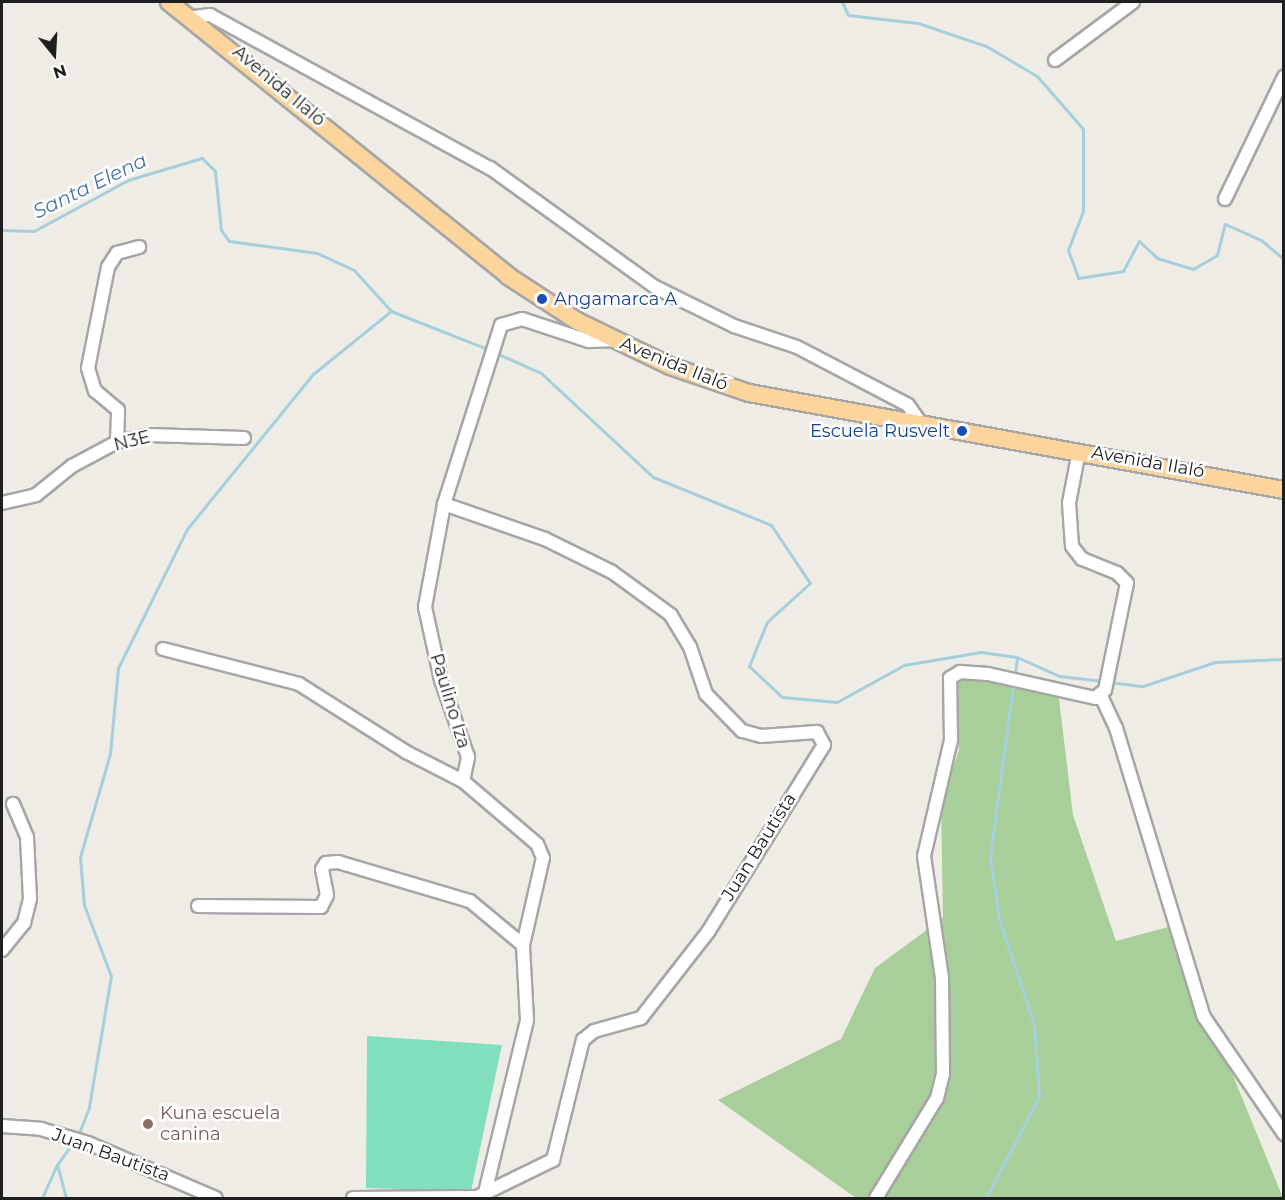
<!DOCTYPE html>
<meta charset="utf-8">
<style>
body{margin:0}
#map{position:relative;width:1285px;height:1200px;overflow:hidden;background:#efece5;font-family:Montserrat,sans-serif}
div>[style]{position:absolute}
.forest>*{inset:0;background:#a8cf99}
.pitch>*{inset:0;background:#82dfbd}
.stream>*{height:3px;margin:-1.5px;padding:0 1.5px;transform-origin:1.5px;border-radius:1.5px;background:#a5cfdd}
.roads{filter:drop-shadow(2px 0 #a6a6a6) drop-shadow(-2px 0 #a6a6a6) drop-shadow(0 2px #a6a6a6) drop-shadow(0 -2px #a6a6a6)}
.minor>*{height:12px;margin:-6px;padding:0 6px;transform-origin:6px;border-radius:6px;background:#fff}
.major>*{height:16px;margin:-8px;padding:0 8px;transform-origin:8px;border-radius:8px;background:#fcd59d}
.dots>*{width:16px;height:16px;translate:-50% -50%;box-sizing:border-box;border:3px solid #fff;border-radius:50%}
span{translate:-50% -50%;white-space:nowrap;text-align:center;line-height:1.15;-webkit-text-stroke:5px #fff;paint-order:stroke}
.street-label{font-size:18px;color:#1f1f1f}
.transit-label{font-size:18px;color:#164399}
.left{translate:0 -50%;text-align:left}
.right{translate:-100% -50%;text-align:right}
.education-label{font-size:18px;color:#785e54}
.water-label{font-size:20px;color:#4776a7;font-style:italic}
.frame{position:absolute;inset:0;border:3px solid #1f1f1f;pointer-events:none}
.north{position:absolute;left:24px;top:24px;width:60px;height:60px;-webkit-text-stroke:4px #fff;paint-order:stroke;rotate:162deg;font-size:16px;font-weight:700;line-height:24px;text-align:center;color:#1f1f1f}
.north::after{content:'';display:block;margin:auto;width:21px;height:27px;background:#1f1f1f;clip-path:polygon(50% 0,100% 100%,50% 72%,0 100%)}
</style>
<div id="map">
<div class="forest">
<i style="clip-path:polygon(988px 673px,1030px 681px,1059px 699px,1073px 815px,1116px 941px,1172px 926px,1283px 1198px,856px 1198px,718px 1100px,841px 1039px,875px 968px,943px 918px,941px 803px,959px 750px,954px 683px)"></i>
</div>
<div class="pitch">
<i style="clip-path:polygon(367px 1036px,502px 1045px,471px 1191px,366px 1188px)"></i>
</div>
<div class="stream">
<i style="left:842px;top:2px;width:14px;rotate:65deg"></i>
<i style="left:848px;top:15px;width:70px;rotate:6.5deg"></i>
<i style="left:918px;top:23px;width:72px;rotate:18.7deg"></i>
<i style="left:986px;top:46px;width:59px;rotate:30.5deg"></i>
<i style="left:1037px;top:76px;width:70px;rotate:49deg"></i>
<i style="left:1083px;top:129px;width:82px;rotate:90deg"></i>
<i style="left:1083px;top:211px;width:42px;rotate:111deg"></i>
<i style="left:1068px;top:250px;width:30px;rotate:70deg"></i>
<i style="left:1078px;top:278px;width:46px;rotate:-8.8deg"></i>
<i style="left:1123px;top:271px;width:34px;rotate:-62deg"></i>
<i style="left:1139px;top:241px;width:25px;rotate:43deg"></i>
<i style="left:1157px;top:258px;width:38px;rotate:17deg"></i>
<i style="left:1193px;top:269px;width:28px;rotate:-30deg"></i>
<i style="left:1217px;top:255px;width:32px;rotate:-76deg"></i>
<i style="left:1225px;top:224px;width:39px;rotate:24deg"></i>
<i style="left:1261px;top:240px;width:30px;rotate:40deg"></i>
<i style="left:2px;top:230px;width:32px;rotate:2deg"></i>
<i style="left:34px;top:231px;width:107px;rotate:-28.5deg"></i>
<i style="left:128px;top:180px;width:77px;rotate:-16.6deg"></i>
<i style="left:202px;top:158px;width:18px;rotate:45deg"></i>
<i style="left:215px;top:171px;width:59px;rotate:84.2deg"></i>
<i style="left:221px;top:230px;width:14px;rotate:54deg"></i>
<i style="left:229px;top:241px;width:89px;rotate:7.8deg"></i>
<i style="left:317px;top:253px;width:41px;rotate:24.7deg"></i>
<i style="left:354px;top:270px;width:55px;rotate:47.9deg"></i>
<i style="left:391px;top:311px;width:106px;rotate:21.5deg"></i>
<i style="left:496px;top:353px;width:49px;rotate:24deg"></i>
<i style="left:541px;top:373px;width:153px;rotate:42.9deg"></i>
<i style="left:653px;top:477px;width:127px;rotate:22.1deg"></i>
<i style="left:771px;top:525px;width:70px;rotate:56.1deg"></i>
<i style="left:810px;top:583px;width:58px;rotate:137.8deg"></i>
<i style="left:767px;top:622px;width:48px;rotate:112.2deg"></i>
<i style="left:749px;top:666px;width:45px;rotate:43.2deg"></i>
<i style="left:782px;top:697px;width:55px;rotate:5.2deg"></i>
<i style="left:837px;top:702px;width:77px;rotate:-28.9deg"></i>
<i style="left:904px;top:665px;width:78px;rotate:-9.6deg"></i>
<i style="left:981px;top:652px;width:36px;rotate:8deg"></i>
<i style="left:1017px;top:657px;width:46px;rotate:24.3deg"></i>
<i style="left:1059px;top:676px;width:44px;rotate:6.5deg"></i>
<i style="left:1014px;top:678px;width:20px;rotate:-81deg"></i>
<i style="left:1109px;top:682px;width:34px;rotate:7deg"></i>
<i style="left:1143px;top:686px;width:76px;rotate:-18.4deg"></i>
<i style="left:1215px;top:662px;width:69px;rotate:-2.5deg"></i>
<i style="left:78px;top:1136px;width:31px;rotate:-69deg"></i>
<i style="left:89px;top:1107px;width:133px;rotate:-80.5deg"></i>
<i style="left:111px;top:976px;width:76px;rotate:-110.8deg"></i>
<i style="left:84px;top:905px;width:48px;rotate:-94.8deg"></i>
<i style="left:80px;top:857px;width:107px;rotate:-73.8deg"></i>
<i style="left:110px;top:754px;width:86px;rotate:-84.7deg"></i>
<i style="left:118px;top:668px;width:155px;rotate:-63.6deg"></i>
<i style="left:187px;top:529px;width:200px;rotate:-50.9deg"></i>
<i style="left:313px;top:374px;width:100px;rotate:-38.9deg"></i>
<i style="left:42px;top:1198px;width:36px;rotate:-66deg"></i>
<i style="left:66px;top:1198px;width:34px;rotate:-105deg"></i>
<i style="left:57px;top:1165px;width:29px;rotate:-55deg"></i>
<i style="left:986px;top:1198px;width:115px;rotate:-62.5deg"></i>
<i style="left:1039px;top:1096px;width:72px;rotate:-94deg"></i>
<i style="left:1034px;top:1024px;width:111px;rotate:-108.4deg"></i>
<i style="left:999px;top:919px;width:63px;rotate:-98.3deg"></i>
<i style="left:990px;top:857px;width:175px;rotate:-82.4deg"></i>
</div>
<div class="roads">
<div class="minor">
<i style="left:195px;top:17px;width:15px;rotate:-8deg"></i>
<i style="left:210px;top:15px;width:319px;rotate:28.7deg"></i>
<i style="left:490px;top:168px;width:203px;rotate:35.8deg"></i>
<i style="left:655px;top:287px;width:88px;rotate:26.3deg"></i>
<i style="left:734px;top:326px;width:66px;rotate:18.4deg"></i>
<i style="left:797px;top:347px;width:125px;rotate:27.6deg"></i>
<i style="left:908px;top:405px;width:24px;rotate:55deg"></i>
<i style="left:1055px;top:60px;width:97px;rotate:-36.6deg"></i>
<i style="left:1225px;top:199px;width:136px;rotate:-64.2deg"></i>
<i style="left:117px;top:442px;width:32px;rotate:-88deg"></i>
<i style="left:118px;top:410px;width:30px;rotate:-140deg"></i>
<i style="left:95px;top:391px;width:24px;rotate:-107deg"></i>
<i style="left:88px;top:368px;width:103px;rotate:-78.8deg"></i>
<i style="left:108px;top:267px;width:17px;rotate:-57deg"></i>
<i style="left:117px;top:253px;width:23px;rotate:-15deg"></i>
<i style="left:2px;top:503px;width:35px;rotate:-13deg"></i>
<i style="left:36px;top:495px;width:46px;rotate:-38.9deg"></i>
<i style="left:72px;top:466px;width:51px;rotate:-28.1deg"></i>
<i style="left:117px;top:442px;width:33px;rotate:-12deg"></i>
<i style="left:149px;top:435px;width:95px;rotate:1.8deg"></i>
<i style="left:163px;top:649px;width:140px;rotate:14.4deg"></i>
<i style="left:299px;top:684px;width:127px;rotate:32.4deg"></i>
<i style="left:406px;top:752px;width:64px;rotate:27deg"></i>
<i style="left:1101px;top:696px;width:35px;rotate:65deg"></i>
<i style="left:1116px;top:728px;width:302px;rotate:73.1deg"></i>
<i style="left:1204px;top:1017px;width:142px;rotate:55.6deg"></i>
<i style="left:198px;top:906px;width:123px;rotate:0.5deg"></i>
<i style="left:321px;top:907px;width:13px;rotate:-63deg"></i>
<i style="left:327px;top:895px;width:26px;rotate:-101deg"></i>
<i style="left:322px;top:869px;width:7px;rotate:-56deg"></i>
<i style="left:326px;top:863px;width:12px;rotate:-5deg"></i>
<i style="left:338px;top:862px;width:138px;rotate:16.5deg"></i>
<i style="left:470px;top:901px;width:69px;rotate:39.7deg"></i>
<i style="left:2px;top:950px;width:35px;rotate:-51deg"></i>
<i style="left:24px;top:923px;width:25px;rotate:-76deg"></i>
<i style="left:30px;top:899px;width:62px;rotate:-92.8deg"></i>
<i style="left:27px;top:837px;width:36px;rotate:-113deg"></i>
<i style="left:2px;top:1126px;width:39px;rotate:4deg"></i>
<i style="left:41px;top:1129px;width:49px;rotate:16.6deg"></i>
<i style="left:88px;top:1143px;width:139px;rotate:23.3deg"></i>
<i style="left:484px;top:1197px;width:182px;rotate:-76.3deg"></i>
<i style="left:527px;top:1020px;width:75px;rotate:-93.1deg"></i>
<i style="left:523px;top:945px;width:89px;rotate:-77.1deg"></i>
<i style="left:543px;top:858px;width:15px;rotate:-113deg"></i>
<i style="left:537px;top:844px;width:97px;rotate:-139.6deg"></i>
<i style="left:463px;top:781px;width:25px;rotate:-78deg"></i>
<i style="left:468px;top:757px;width:82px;rotate:-109.3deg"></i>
<i style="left:441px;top:680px;width:75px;rotate:-102.4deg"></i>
<i style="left:425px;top:607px;width:105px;rotate:-79.5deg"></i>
<i style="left:444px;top:504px;width:188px;rotate:-72.3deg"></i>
<i style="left:501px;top:325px;width:22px;rotate:-16deg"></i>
<i style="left:522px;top:319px;width:71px;rotate:18.2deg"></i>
<i style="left:589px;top:341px;width:23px;rotate:-2deg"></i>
<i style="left:353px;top:1198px;width:124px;rotate:-0.5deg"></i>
<i style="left:477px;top:1197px;width:85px;rotate:-26deg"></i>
<i style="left:553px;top:1160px;width:124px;rotate:-76deg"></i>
<i style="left:583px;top:1040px;width:14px;rotate:-39deg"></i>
<i style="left:594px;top:1031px;width:49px;rotate:-15.5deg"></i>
<i style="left:641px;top:1018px;width:109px;rotate:-52.1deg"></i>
<i style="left:708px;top:932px;width:220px;rotate:-58.2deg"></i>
<i style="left:824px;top:745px;width:15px;rotate:-118deg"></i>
<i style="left:817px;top:732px;width:56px;rotate:175.9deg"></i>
<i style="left:761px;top:736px;width:20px;rotate:-165deg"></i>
<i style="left:742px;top:731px;width:52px;rotate:-134.2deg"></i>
<i style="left:706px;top:694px;width:50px;rotate:-108.8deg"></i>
<i style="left:690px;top:647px;width:37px;rotate:-121deg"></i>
<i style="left:671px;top:615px;width:73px;rotate:-143.9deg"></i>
<i style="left:612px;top:572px;width:75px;rotate:-153.8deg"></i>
<i style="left:545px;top:539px;width:107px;rotate:-160.9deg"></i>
<i style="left:876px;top:1198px;width:117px;rotate:-58.6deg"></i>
<i style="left:937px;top:1098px;width:25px;rotate:-76deg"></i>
<i style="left:943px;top:1074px;width:96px;rotate:-90.6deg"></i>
<i style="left:942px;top:978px;width:123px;rotate:-98.4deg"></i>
<i style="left:924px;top:856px;width:119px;rotate:-76.9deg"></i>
<i style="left:951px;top:740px;width:62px;rotate:-90.9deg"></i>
<i style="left:950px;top:678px;width:12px;rotate:-31deg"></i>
<i style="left:960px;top:672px;width:28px;rotate:4deg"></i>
<i style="left:988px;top:674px;width:110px;rotate:12.6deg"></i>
<i style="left:1095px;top:698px;width:13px;rotate:-39deg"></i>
<i style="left:1105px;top:690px;width:109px;rotate:-78.4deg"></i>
<i style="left:1127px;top:583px;width:14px;rotate:-135deg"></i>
<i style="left:1117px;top:573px;width:38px;rotate:-158deg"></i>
<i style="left:1082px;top:559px;width:16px;rotate:-128deg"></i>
<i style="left:1072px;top:546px;width:43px;rotate:-94deg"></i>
<i style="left:1069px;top:503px;width:53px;rotate:-79.1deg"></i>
</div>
<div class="major">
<i style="left:169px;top:2px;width:436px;rotate:38.9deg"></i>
<i style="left:508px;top:276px;width:82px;rotate:33.1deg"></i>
<i style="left:577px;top:321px;width:103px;rotate:25.8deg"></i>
<i style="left:670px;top:366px;width:83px;rotate:18.9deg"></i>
<i style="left:749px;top:393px;width:544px;rotate:10.28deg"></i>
</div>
</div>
<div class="dots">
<i style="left:542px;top:299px;background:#1a4fb4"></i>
<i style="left:962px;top:431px;background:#1a4fb4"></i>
<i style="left:148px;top:1124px;background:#8d6e63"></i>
</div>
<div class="street-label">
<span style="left:279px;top:86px;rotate:40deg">Avenida Ilaló</span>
<span style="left:674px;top:364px;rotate:22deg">Avenida Ilaló</span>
<span style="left:132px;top:441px;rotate:-14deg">N3E</span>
<span style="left:1148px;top:462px;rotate:10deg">Avenida Ilaló</span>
<span style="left:450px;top:701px;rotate:73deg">Paulino Iza</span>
<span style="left:759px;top:847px;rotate:-58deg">Juan Bautista</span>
<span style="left:111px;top:1155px;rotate:20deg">Juan Bautista</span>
</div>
<div class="transit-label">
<span class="left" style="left:554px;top:299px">Angamarca A</span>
<span class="right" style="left:950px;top:431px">Escuela Rusvelt</span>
</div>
<div class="education-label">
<span class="left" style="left:160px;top:1124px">Kuna escuela<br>canina</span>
</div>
<div class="water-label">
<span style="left:90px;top:186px;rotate:-26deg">Santa Elena</span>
</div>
<div class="frame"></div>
<div class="north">N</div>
</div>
